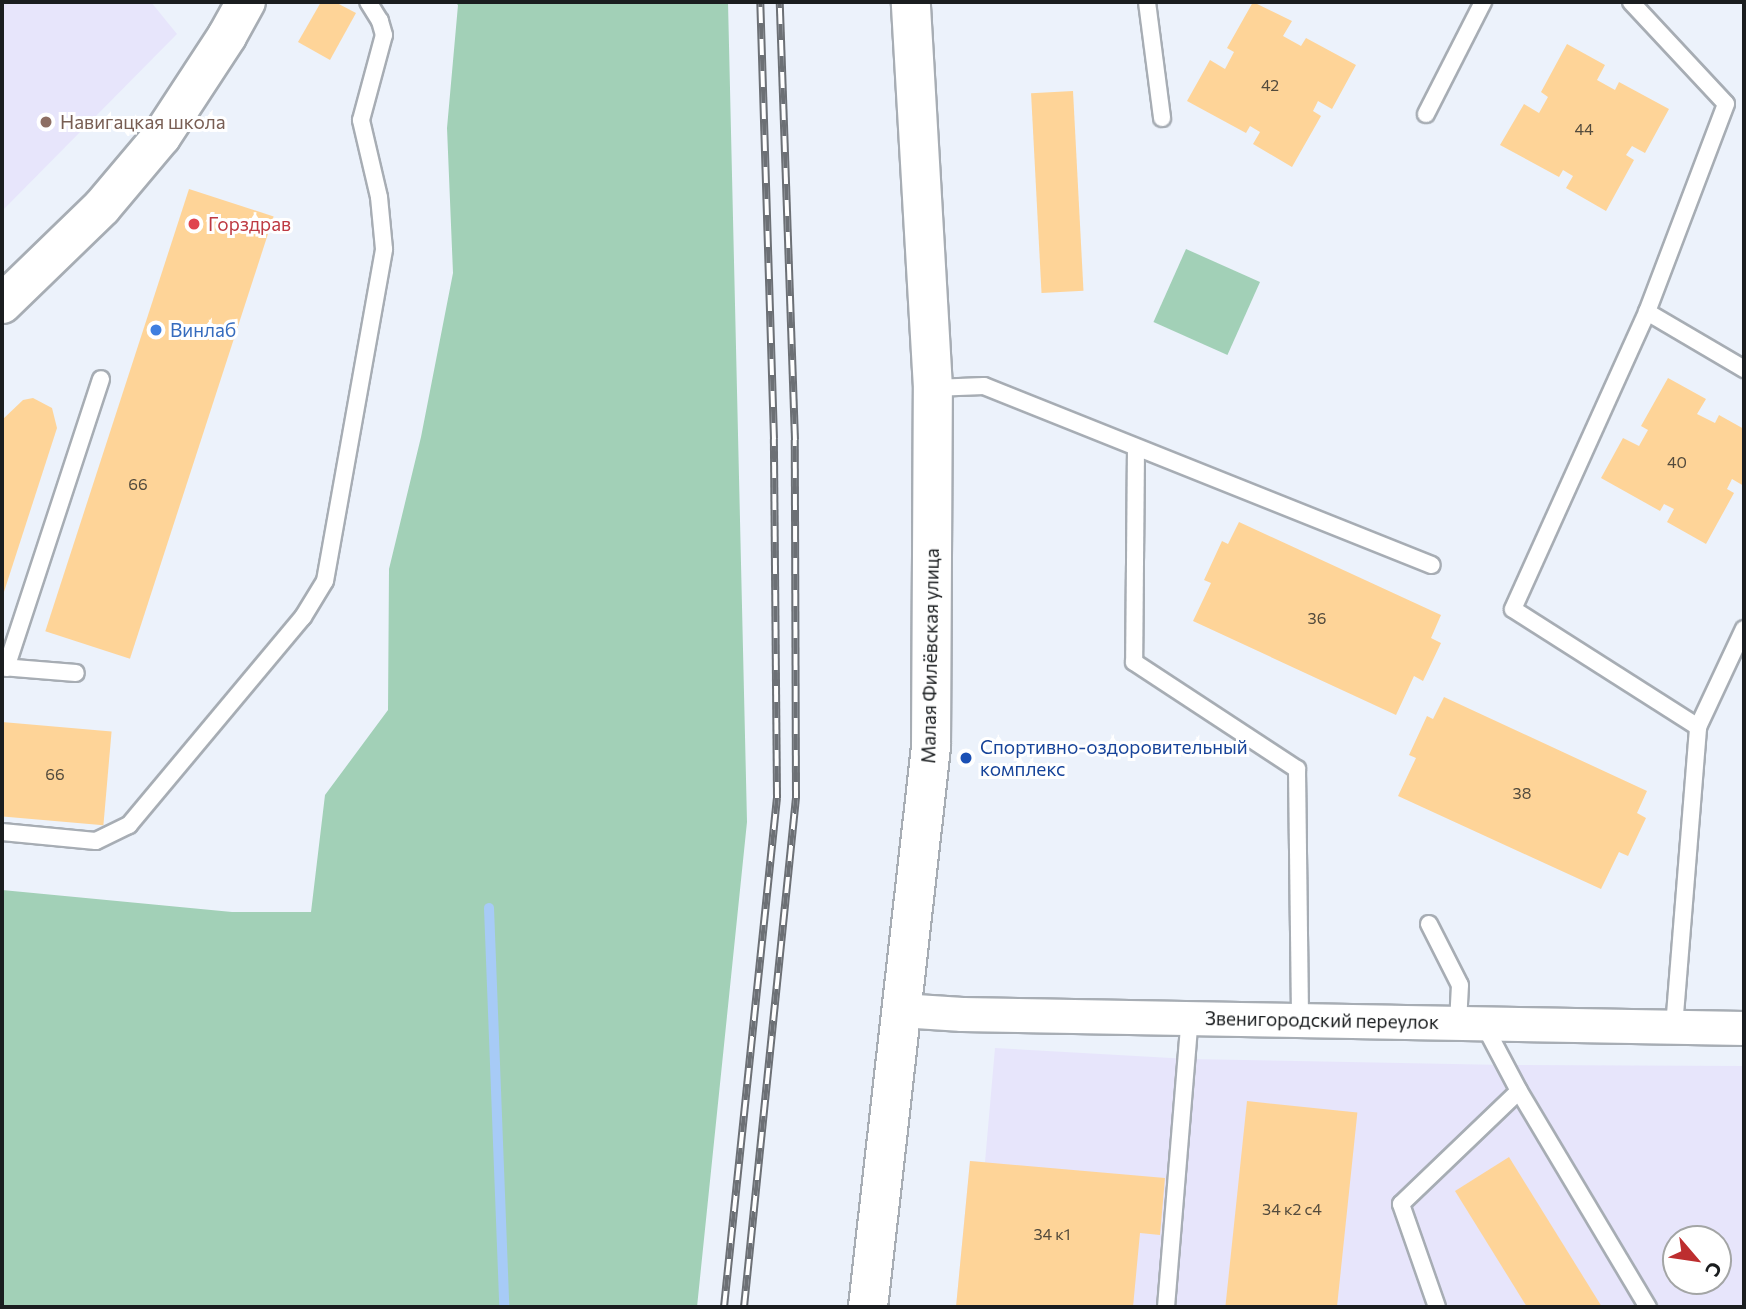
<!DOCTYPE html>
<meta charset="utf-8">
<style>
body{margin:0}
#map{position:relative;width:1746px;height:1309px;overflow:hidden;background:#ecf2fb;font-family:Commissioner,sans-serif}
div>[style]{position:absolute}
.education>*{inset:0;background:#e7e5fb}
.green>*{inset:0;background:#a2d0b7;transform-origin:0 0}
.stream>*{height:10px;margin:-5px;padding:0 5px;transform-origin:5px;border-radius:5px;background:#a7cbf6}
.building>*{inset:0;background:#fed498;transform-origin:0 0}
.roads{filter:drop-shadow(2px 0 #a7adb4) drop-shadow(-2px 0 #a7adb4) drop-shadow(0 2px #a7adb4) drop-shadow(0 -2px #a7adb4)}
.lane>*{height:16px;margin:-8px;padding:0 8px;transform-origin:8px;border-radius:8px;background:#fff}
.street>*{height:33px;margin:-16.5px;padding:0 16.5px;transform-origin:16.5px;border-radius:16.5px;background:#fff}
.secondary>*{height:38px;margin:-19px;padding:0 19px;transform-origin:19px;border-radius:19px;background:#fff}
.rail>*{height:8px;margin-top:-4px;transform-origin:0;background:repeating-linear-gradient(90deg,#fff 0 16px,#6c7075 0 32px);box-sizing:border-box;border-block:2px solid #6c7075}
.dots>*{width:19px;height:19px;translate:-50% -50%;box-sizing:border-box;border:4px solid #fff;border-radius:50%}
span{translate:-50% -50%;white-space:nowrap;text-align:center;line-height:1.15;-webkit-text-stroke:6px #fff;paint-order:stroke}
.number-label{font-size:16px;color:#534b3d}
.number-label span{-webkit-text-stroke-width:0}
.education-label{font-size:19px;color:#785e54}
.left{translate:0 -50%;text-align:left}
.health-label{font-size:19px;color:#be3a42}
.shop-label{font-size:19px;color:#366cbe}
.street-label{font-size:19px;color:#1a1d1f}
.transit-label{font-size:19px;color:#164399}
.frame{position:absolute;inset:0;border:4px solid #1a1d1f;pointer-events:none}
.north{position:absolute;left:1662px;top:1225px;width:70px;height:70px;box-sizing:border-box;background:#fff;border:2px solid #a3a5a5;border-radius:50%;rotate:119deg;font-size:19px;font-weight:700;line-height:28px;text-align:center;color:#1a1d1f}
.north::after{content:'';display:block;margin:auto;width:24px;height:32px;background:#bd2e2f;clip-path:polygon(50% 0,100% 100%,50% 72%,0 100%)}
</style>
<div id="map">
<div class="education">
<i style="clip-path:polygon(2px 2px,151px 2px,177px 34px,2px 211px)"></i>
<i style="clip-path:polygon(evenodd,995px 1048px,1189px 1059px,1505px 1065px,1744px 1066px,1744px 1307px,956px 1307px,970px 1161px,985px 1162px,995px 1048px,1676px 1239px,1718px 1239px,1718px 1281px,1676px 1281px,1676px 1239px)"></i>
</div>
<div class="green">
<i style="clip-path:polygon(455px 2px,728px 2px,747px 822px,697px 1307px,2px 1307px,2px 890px,232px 912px,311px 912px,325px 795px,388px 710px,389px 569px,421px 437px,453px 273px,447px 128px,458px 5px)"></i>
<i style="left:1186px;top:249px;width:81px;height:80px;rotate:24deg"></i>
</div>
<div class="stream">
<i style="left:489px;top:908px;width:399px;rotate:87.8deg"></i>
</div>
<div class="building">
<i style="clip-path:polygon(321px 2px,335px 2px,356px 13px,330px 60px,298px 42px)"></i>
<i style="clip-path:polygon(1253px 2px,1292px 21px,1283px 36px,1301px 46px,1306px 38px,1356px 65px,1332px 109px,1318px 101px,1313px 111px,1321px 116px,1292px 167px,1253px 144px,1260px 132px,1250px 126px,1246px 133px,1187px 101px,1210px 60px,1225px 69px,1234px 52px,1227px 48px)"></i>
<i style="clip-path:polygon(1567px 44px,1605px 65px,1597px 80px,1615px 90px,1619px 82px,1669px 109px,1645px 153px,1632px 146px,1626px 155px,1634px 160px,1606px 211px,1566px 188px,1573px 176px,1563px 170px,1559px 177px,1500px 145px,1524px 104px,1539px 113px,1548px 97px,1541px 92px)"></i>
<i style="left:1073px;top:91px;width:200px;height:42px;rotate:87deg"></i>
<i style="left:189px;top:189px;width:89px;height:465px;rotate:18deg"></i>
<i style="clip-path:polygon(1668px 378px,1706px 399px,1697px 414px,1715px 423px,1719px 415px,1744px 429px,1744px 486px,1732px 479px,1727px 489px,1734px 493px,1706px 544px,1667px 522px,1674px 509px,1664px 504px,1660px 511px,1601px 478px,1623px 438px,1639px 446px,1648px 430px,1641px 426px)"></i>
<i style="clip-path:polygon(33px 398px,52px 408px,57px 428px,2px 598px,2px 420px,23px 400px)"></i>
<i style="clip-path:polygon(1239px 522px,1441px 615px,1431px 638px,1441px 643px,1423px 681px,1414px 676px,1396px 715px,1193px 621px,1211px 583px,1204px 580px,1222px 541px,1228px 544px)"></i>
<i style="clip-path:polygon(1444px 697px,1647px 791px,1637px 813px,1646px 818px,1628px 856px,1619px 852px,1601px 889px,1398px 796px,1416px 758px,1409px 755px,1427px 716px,1433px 719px)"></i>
<i style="left:2px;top:722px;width:110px;height:94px;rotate:5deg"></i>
<i style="left:1247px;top:1101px;width:111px;height:207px;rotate:6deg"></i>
<i style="clip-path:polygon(1509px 1157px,1602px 1307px,1527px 1307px,1455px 1191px)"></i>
<i style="clip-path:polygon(970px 1161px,1165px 1178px,1160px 1235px,1140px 1233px,1133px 1307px,956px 1307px)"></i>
</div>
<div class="roads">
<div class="lane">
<i style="left:1147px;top:2px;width:117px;rotate:82.6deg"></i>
<i style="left:1631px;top:2px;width:139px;rotate:47deg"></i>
<i style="left:1726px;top:104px;width:222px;rotate:110.8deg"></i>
<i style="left:1426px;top:114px;width:126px;rotate:-63deg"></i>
<i style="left:933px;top:388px;width:51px;rotate:-2.2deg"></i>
<i style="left:984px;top:386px;width:482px;rotate:21.8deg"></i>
<i style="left:1136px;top:448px;width:214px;rotate:90.5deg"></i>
<i style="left:1134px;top:662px;width:195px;rotate:33.3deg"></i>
<i style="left:1297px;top:769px;width:251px;rotate:89.3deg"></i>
<i style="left:2px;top:667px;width:74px;rotate:4.6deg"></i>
<i style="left:6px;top:668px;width:304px;rotate:-71.8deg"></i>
<i style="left:1698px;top:727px;width:219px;rotate:-147.5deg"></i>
<i style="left:1513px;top:609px;width:326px;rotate:-65.7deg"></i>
<i style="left:1647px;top:312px;width:113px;rotate:30.4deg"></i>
<i style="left:2px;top:832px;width:94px;rotate:5.5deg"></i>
<i style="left:96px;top:841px;width:37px;rotate:-26deg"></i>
<i style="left:129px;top:825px;width:271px;rotate:-50.1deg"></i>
<i style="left:303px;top:617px;width:42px;rotate:-58.6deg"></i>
<i style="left:325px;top:581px;width:337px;rotate:-79.9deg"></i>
<i style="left:384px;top:249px;width:52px;rotate:-95.5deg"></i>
<i style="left:379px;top:197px;width:79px;rotate:-103.2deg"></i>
<i style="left:361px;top:120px;width:88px;rotate:-74.9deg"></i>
<i style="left:384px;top:35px;width:15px;rotate:-106deg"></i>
<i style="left:380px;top:21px;width:22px;rotate:-122deg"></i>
<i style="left:1429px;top:924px;width:68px;rotate:63.1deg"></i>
<i style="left:1460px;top:985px;width:38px;rotate:93deg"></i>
<i style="left:1483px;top:1023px;width:77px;rotate:62.1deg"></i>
<i style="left:1519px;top:1091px;width:252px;rotate:59.2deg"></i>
<i style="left:1674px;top:1027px;width:301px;rotate:-85.4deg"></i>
<i style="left:1698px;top:727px;width:108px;rotate:-64.9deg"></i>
<i style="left:1166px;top:1307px;width:290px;rotate:-85.3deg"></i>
<i style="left:1437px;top:1307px;width:109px;rotate:-109.3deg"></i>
<i style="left:1401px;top:1204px;width:163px;rotate:-43.8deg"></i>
</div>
<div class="street">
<i style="left:900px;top:1010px;width:62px;rotate:3.7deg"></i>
<i style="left:962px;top:1014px;width:782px;rotate:1.03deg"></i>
</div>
<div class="secondary">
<i style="left:2px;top:304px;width:139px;rotate:-44.1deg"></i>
<i style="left:102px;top:207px;width:92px;rotate:-49.9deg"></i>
<i style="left:161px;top:137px;width:121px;rotate:-56.8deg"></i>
<i style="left:227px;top:36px;width:39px;rotate:-61deg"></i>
<i style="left:868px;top:1307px;width:564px;rotate:-83.58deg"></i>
<i style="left:931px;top:747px;width:359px;rotate:-89.7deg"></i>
<i style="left:933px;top:388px;width:387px;rotate:-93.3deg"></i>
</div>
</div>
<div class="rail">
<i style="left:724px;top:1307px;width:512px;rotate:-84.06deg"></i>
<i style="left:777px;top:798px;width:359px;rotate:-90.5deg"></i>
<i style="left:774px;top:439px;width:437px;rotate:-91.8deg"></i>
<i style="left:744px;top:1307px;width:512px;rotate:-84.17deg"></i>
<i style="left:796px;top:798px;width:358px;rotate:-90.2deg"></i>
<i style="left:795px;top:440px;width:438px;rotate:-92deg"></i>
</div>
<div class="dots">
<i style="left:46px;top:122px;background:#8d6e63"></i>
<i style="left:194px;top:224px;background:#e0444e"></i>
<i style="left:156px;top:330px;background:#3f7fe0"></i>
<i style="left:966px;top:758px;background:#1a4fb4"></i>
</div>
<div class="number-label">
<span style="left:1270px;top:85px">42</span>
<span style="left:1584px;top:129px">44</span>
<span style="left:1677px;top:462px">40</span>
<span style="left:138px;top:484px">66</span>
<span style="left:1317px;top:618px">36</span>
<span style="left:55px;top:774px">66</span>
<span style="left:1522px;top:793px">38</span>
<span style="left:1292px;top:1209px">34 к2 с4</span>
<span style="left:1052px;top:1234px">34 к1</span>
</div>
<div class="education-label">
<span class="left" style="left:60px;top:122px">Навигацкая школа</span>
</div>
<div class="health-label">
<span class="left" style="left:208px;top:224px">Горздрав</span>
</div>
<div class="shop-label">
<span class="left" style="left:170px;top:330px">Винлаб</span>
</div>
<div class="street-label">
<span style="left:930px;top:656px;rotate:-89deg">Малая Филёвская улица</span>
<span style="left:1322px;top:1020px;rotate:1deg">Звенигородский переулок</span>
</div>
<div class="transit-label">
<span class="left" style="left:980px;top:758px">Спортивно-оздоровительный<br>комплекс</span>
</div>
<div class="frame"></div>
<div class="north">С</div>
</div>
